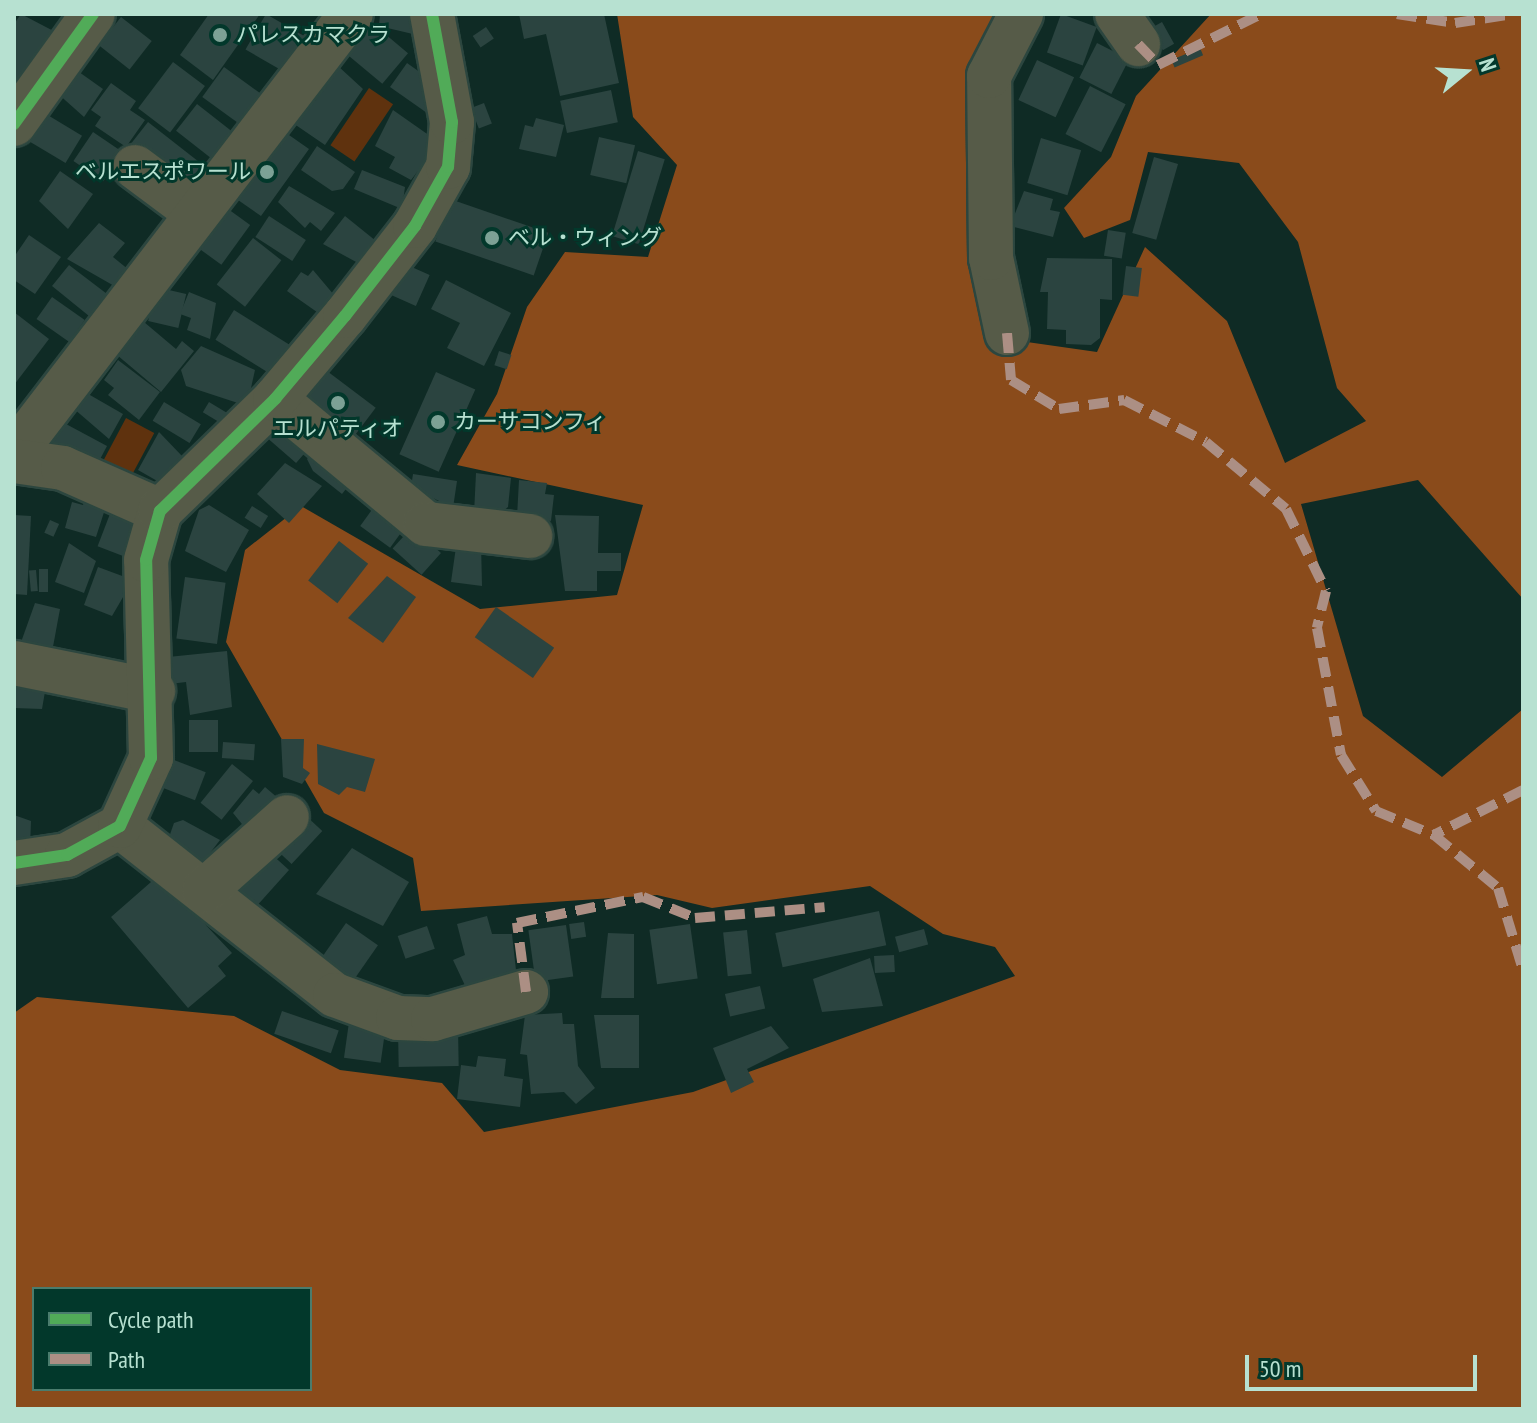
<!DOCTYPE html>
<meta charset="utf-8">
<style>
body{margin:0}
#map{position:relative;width:1537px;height:1423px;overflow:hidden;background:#0f2b25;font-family:"PT Sans Narrow","Noto Sans JP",sans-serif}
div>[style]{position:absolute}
.green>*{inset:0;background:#5f320e;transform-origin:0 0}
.forest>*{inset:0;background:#8a4b1b}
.building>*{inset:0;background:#2b4440;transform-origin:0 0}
.roads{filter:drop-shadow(2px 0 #2c463f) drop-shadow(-2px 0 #2c463f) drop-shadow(0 2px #2c463f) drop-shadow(0 -2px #2c463f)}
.minor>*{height:44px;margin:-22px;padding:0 22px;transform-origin:22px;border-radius:22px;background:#565b48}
.quiet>*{height:10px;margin-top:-5px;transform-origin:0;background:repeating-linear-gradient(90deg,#ac8f84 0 20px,transparent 0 30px)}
.cycleway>*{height:12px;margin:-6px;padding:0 6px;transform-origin:6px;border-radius:6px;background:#51ab58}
.dots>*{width:22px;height:22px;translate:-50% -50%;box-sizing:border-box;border:4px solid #02382b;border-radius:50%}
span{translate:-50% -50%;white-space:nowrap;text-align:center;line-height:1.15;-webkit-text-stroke:6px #02382b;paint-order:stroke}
.poi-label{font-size:22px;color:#b7e1d1}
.left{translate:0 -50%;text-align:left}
.right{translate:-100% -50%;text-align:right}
.frame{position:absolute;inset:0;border:16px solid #b7e1d1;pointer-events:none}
.legend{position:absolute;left:32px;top:1287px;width:280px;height:104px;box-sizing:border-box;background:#02382b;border:2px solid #4a7c6d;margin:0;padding:10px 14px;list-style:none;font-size:24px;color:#b7e1d1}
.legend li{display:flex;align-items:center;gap:16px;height:40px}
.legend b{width:40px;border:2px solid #4a7c6d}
.north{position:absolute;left:1425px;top:32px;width:80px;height:80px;-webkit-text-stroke:6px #02382b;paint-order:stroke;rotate:72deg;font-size:22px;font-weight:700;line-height:32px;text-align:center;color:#b7e1d1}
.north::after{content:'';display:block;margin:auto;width:28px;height:36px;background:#b7e1d1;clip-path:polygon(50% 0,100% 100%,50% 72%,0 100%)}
.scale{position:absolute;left:1245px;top:1355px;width:232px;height:36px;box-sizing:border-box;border:4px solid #b7e1d1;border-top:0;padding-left:10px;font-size:24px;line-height:28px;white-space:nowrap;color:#b7e1d1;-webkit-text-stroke:6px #02382b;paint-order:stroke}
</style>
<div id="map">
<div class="green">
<i style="left:369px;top:88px;width:29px;height:69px;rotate:34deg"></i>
<i style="left:126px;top:418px;width:32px;height:58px;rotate:28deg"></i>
</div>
<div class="forest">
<i style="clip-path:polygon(evenodd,617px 14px,1010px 14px,990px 302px,1027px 342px,1097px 352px,1145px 247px,1227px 321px,1285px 463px,1366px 421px,1337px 388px,1298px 242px,1239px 163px,1148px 152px,1130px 220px,1084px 238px,1064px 208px,1111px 157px,1136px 96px,1211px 14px,1523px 14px,1523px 599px,1418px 480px,1301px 504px,1363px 716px,1442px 777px,1523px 709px,1523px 1409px,14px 1409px,14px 1013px,37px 997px,234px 1016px,340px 1070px,442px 1083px,484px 1132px,693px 1092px,1015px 976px,995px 947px,943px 934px,870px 886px,712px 908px,657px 895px,421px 911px,413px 858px,324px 813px,226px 642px,245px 550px,301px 506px,480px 609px,617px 595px,643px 505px,457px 465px,497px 394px,527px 307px,565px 252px,648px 257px,677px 165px,633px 117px,617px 14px,34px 1289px,310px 1289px,310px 1389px,34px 1389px,34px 1289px)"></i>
</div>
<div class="building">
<i style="clip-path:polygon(21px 14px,65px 37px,14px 116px,14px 24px)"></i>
<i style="clip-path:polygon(209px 14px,260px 14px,213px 80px,180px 55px)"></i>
<i style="left:266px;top:14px;width:53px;height:41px;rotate:30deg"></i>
<i style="clip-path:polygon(380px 14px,412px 14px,417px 35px,379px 26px)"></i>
<i style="clip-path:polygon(519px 14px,604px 14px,619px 83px,560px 96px,546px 34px,524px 39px)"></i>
<i style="left:1061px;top:14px;width:38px;height:41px;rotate:20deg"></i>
<i style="left:121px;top:17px;width:39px;height:36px;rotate:38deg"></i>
<i style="left:1162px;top:22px;width:25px;height:13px;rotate:61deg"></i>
<i style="left:372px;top:23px;width:47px;height:40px;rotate:40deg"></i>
<i style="left:486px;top:27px;width:14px;height:16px;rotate:56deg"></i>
<i style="left:1097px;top:43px;width:36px;height:39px;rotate:27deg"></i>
<i style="left:1200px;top:48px;width:8px;height:31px;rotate:67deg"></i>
<i style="left:1037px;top:60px;width:41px;height:44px;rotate:25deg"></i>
<i style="left:173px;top:62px;width:40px;height:58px;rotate:37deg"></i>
<i style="clip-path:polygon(407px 63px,431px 80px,427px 113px,390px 87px)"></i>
<i style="clip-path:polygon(338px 66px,363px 89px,325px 145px,284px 117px,301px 92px,315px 101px)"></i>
<i style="clip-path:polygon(72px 67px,103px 89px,84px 117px,56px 92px)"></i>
<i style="left:224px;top:67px;width:52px;height:37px;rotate:36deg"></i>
<i style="clip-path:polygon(111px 83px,136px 101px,130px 110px,145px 120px,126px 147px,95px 126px,101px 117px,91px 110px)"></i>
<i style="left:1090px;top:86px;width:40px;height:54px;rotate:27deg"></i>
<i style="left:611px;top:90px;width:33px;height:52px;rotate:78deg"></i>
<i style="left:484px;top:103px;width:22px;height:14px;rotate:69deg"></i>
<i style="left:197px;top:104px;width:51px;height:34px;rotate:38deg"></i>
<i style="clip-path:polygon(393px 110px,440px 143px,411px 180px,389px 168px,395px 157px,375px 146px)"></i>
<i style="left:46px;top:114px;width:42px;height:32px;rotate:31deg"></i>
<i style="clip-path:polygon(536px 118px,564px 125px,556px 157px,519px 149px,525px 125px,533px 127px)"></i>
<i style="left:148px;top:122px;width:77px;height:36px;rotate:38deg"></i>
<i style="clip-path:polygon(279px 128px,309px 149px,261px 216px,238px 200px,244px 190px,234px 182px)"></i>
<i style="left:93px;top:132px;width:36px;height:35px;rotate:34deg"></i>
<i style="left:599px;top:137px;width:37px;height:39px;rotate:13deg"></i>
<i style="left:1041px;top:138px;width:42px;height:47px;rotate:17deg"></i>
<i style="clip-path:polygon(317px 146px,355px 172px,343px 189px,332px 191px,301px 170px)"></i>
<i style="left:638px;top:151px;width:28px;height:89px;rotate:17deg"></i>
<i style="left:1154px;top:157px;width:25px;height:79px;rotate:16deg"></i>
<i style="clip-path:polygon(362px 170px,405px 187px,402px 209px,354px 189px)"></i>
<i style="clip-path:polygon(60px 171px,93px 194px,68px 229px,39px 201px)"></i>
<i style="clip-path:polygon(289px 186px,335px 213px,321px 231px,310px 222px,305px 228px,278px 202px)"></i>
<i style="clip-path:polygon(1024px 191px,1053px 199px,1050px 210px,1060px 212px,1053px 237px,1010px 226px)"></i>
<i style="left:450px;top:199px;width:104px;height:45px;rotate:19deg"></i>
<i style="left:217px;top:201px;width:41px;height:49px;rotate:36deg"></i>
<i style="left:269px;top:216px;width:44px;height:25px;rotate:33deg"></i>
<i style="clip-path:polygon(345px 216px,376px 241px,358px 263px,323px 244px)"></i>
<i style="clip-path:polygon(99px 223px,125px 243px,113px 257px,129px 270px,116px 287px,67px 259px)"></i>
<i style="left:1108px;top:230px;width:18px;height:26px;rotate:9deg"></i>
<i style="clip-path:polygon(29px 235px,61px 257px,35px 294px,14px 280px,14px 257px)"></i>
<i style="left:253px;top:238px;width:36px;height:59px;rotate:38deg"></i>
<i style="clip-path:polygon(1047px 258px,1112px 259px,1112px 300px,1100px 299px,1100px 338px,1091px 345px,1066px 344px,1066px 330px,1047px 329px,1048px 292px,1040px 292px)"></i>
<i style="left:405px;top:264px;width:27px;height:34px;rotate:24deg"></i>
<i style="clip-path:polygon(69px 265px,111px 297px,101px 310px,89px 316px,52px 286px)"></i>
<i style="left:1126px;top:266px;width:16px;height:29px;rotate:7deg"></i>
<i style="clip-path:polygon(313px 270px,334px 295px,324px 317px,287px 291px,301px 272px,308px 276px)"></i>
<i style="clip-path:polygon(446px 280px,511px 313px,484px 366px,447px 348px,460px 323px,431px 309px)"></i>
<i style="left:156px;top:287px;width:31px;height:35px;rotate:13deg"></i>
<i style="clip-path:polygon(189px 292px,216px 303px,210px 339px,187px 330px,191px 318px,180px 314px)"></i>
<i style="left:52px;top:297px;width:40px;height:27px;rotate:35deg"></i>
<i style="left:234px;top:310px;width:73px;height:35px;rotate:32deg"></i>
<i style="clip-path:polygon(14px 312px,49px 339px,14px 385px)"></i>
<i style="clip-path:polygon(144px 322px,176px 349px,182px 341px,194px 351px,161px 392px,117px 355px)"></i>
<i style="clip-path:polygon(201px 346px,255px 370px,247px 406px,186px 386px,181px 370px)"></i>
<i style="left:499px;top:351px;width:13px;height:15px;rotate:18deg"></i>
<i style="clip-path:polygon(118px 360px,160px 392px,139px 420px,108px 395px,114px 388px,104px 380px)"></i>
<i style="left:323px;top:368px;width:66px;height:38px;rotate:37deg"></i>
<i style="left:436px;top:372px;width:43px;height:90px;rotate:24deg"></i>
<i style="clip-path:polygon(83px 391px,123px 414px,109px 439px,73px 408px)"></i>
<i style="left:164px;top:402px;width:43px;height:22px;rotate:31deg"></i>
<i style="left:209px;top:402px;width:29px;height:12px;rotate:31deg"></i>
<i style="left:280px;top:416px;width:43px;height:25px;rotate:41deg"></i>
<i style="clip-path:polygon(66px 424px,107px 446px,97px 465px,47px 443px)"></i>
<i style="clip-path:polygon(159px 432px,182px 456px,166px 486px,138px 470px)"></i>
<i style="clip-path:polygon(317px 446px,350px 484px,342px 494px,313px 471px,307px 459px)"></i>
<i style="clip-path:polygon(285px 463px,322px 486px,289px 523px,257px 494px)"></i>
<i style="clip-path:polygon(476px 473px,511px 478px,508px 507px,496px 517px,474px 514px)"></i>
<i style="clip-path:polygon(413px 474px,457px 481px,453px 508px,411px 487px)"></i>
<i style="clip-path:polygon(519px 480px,547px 483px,545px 494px,554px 495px,551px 521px,517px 517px)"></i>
<i style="clip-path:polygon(86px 494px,108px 500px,96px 537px,65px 528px,72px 502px,83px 505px)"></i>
<i style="left:379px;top:500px;width:37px;height:32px;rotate:36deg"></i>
<i style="clip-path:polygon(209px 505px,249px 530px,226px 572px,185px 551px,199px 510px)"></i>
<i style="left:113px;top:506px;width:30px;height:43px;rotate:21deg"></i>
<i style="left:252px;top:506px;width:19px;height:14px;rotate:32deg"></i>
<i style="clip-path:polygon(14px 515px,31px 516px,27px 595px,14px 594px)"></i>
<i style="clip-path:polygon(555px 515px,599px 516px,598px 553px,621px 553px,621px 571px,597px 571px,597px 591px,565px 591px)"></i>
<i style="left:50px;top:520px;width:10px;height:14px;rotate:24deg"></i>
<i style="left:412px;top:527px;width:39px;height:29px;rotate:42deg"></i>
<i style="clip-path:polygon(457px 540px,481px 543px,482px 586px,451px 582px)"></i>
<i style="left:339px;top:541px;width:37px;height:50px;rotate:38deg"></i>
<i style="clip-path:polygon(69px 543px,96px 561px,84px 593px,55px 582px)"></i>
<i style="clip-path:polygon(98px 567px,133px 580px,112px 616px,84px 605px)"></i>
<i style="left:39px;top:569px;width:9px;height:23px"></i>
<i style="left:36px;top:570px;width:21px;height:7px;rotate:85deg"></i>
<i style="clip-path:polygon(387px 576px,416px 597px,383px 643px,348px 618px)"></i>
<i style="left:185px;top:577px;width:41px;height:62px;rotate:8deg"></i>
<i style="clip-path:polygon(35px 603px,60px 609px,52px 652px,20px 645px)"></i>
<i style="left:496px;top:607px;width:71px;height:37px;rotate:35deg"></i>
<i style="clip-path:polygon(227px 651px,232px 707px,190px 715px,186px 682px,170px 684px,168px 657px)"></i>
<i style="clip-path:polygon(14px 675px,46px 686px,42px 709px,14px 708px)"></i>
<i style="left:189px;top:720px;width:29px;height:32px"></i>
<i style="clip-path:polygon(281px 739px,304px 739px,303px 768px,310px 773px,302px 784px,283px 777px)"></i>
<i style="left:223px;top:742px;width:32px;height:16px;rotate:4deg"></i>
<i style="clip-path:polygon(317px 744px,375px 759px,365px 792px,347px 787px,339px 795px,318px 784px)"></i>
<i style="left:174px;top:760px;width:34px;height:30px;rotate:21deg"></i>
<i style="left:232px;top:764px;width:27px;height:50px;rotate:39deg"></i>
<i style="clip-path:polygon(265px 787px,279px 799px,250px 834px,233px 813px,253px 789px,259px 794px)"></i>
<i style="left:304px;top:814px;width:25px;height:45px;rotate:43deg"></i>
<i style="clip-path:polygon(14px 815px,31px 821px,30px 848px,14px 847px)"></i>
<i style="clip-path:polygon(183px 820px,220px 840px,204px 861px,195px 862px,168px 840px,174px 823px)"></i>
<i style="clip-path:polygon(352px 848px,409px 882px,383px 926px,316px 894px)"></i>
<i style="clip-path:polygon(268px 851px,289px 870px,253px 910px,228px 888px)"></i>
<i style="clip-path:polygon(159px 875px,232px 953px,218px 966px,226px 976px,188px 1008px,111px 917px)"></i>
<i style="left:879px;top:911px;width:35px;height:106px;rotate:78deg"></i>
<i style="clip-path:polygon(487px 916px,492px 934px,512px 934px,517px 979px,469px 994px,453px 960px,465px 955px,457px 924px)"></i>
<i style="left:584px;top:922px;width:15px;height:15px;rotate:82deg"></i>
<i style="left:346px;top:923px;width:39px;height:45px;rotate:35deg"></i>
<i style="left:690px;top:924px;width:55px;height:41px;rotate:82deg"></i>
<i style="left:566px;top:925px;width:52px;height:38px;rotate:82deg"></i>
<i style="left:427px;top:926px;width:24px;height:31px;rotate:71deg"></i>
<i style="left:924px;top:929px;width:16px;height:30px;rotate:75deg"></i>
<i style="left:747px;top:930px;width:44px;height:24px;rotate:84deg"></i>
<i style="clip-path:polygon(608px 933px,634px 934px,634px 998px,601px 998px)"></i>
<i style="left:894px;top:955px;width:17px;height:20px;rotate:87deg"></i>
<i style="clip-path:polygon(870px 958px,883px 1006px,822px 1012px,813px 979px)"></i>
<i style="left:760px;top:986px;width:23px;height:36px;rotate:77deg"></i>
<i style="left:282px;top:1011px;width:60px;height:24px;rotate:19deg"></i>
<i style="clip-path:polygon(562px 1013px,563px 1024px,574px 1024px,578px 1066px,595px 1088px,576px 1104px,564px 1092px,531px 1094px,527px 1055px,520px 1054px,525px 1015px)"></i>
<i style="clip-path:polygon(594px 1015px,639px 1015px,639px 1068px,601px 1068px)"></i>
<i style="left:349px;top:1022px;width:37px;height:36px;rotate:8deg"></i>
<i style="clip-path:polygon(771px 1026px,789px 1048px,747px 1069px,754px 1082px,731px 1093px,713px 1048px)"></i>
<i style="left:458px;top:1027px;width:39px;height:60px;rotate:89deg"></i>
<i style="clip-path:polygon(478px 1056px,506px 1059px,504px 1076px,523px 1079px,520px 1107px,457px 1099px,461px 1065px,476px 1067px)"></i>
</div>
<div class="roads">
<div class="minor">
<i style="left:1117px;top:14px;width:37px;rotate:55deg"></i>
<i style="left:14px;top:124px;width:135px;rotate:-54.3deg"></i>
<i style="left:135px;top:167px;width:74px;rotate:36.7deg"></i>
<i style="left:1007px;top:333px;width:77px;rotate:-102deg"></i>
<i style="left:991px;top:258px;width:182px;rotate:-90.6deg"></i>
<i style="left:989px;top:76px;width:70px;rotate:-62.7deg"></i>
<i style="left:275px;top:399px;width:196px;rotate:39.6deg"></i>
<i style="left:426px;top:524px;width:105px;rotate:6.6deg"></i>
<i style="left:14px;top:453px;width:553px;rotate:-52.49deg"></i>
<i style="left:14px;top:461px;width:49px;rotate:8.1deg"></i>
<i style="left:63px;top:468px;width:106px;rotate:23.9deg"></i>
<i style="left:14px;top:663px;width:142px;rotate:11.4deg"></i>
<i style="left:120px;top:826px;width:273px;rotate:38.2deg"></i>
<i style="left:335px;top:995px;width:67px;rotate:20.1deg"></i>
<i style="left:398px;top:1018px;width:35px;rotate:2deg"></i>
<i style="left:433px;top:1019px;width:97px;rotate:-16.2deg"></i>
<i style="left:14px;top:863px;width:54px;rotate:-8.6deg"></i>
<i style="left:67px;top:855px;width:60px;rotate:-28.7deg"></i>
<i style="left:120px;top:826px;width:75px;rotate:-65.5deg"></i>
<i style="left:151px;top:758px;width:198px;rotate:-91.4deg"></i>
<i style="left:146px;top:560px;width:51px;rotate:-74.1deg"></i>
<i style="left:160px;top:511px;width:161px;rotate:-44.2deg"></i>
<i style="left:275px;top:399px;width:109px;rotate:-49.9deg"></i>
<i style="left:345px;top:316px;width:114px;rotate:-52.1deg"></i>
<i style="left:415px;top:226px;width:68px;rotate:-60.8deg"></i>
<i style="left:448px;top:167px;width:45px;rotate:-84.9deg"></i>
<i style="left:452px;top:122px;width:110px;rotate:-100.5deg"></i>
<i style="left:204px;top:891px;width:111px;rotate:-41.7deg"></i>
</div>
</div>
<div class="quiet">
<i style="left:1397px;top:14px;width:59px;rotate:8.8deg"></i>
<i style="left:1455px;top:23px;width:60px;rotate:-8.7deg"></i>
<i style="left:1138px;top:44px;width:29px;rotate:46deg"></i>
<i style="left:1158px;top:65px;width:115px;rotate:-26.3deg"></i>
<i style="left:1007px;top:333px;width:47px;rotate:85.1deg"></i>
<i style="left:1011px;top:380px;width:56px;rotate:31.1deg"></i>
<i style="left:1059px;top:409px;width:66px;rotate:-7.9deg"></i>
<i style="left:1124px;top:400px;width:92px;rotate:27.1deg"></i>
<i style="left:1206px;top:442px;width:104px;rotate:39.9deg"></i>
<i style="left:1286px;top:509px;width:91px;rotate:64deg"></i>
<i style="left:1326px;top:591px;width:38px;rotate:104deg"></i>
<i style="left:1317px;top:628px;width:129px;rotate:79.3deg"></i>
<i style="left:1341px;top:755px;width:66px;rotate:58deg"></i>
<i style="left:1376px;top:811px;width:63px;rotate:22.5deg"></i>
<i style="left:1523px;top:790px;width:100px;rotate:153.2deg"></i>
<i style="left:1434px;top:835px;width:83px;rotate:39.6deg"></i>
<i style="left:1498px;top:888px;width:86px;rotate:73deg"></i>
<i style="left:526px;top:992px;width:70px;rotate:-97.4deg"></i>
<i style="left:517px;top:923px;width:129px;rotate:-11.7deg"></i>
<i style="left:643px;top:897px;width:56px;rotate:22deg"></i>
<i style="left:695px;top:918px;width:130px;rotate:-4.8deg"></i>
</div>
<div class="cycleway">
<i style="left:14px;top:124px;width:135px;rotate:-54.3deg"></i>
<i style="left:14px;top:863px;width:54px;rotate:-8.6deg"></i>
<i style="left:67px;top:855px;width:60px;rotate:-28.7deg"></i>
<i style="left:120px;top:826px;width:75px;rotate:-65.5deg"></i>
<i style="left:151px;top:758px;width:198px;rotate:-91.4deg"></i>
<i style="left:146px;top:560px;width:51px;rotate:-74.1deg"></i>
<i style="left:160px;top:511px;width:161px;rotate:-44.2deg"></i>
<i style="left:275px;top:399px;width:109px;rotate:-49.9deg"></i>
<i style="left:345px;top:316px;width:114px;rotate:-52.1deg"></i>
<i style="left:415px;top:226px;width:68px;rotate:-60.8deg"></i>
<i style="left:448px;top:167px;width:45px;rotate:-84.9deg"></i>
<i style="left:452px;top:122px;width:110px;rotate:-100.5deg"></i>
</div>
<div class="dots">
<i style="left:220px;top:35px;background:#7ca195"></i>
<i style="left:267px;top:172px;background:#7ca195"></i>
<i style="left:492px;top:238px;background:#7ca195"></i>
<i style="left:338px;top:403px;background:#7ca195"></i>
<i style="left:438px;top:422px;background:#7ca195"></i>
</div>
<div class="poi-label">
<span class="left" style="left:236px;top:35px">パレスカマクラ</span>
<span class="right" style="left:251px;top:172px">ベルエスポワール</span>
<span class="left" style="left:508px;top:238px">ベル・ウィング</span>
<span class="left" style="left:454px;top:422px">カーサコンフィ</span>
<span style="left:338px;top:429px">エルパティオ</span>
</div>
<div class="frame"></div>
<ul class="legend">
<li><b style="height:10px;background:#51ab58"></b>Cycle path</li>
<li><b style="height:10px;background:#ac8f84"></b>Path</li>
</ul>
<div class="north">N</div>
<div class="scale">50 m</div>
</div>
